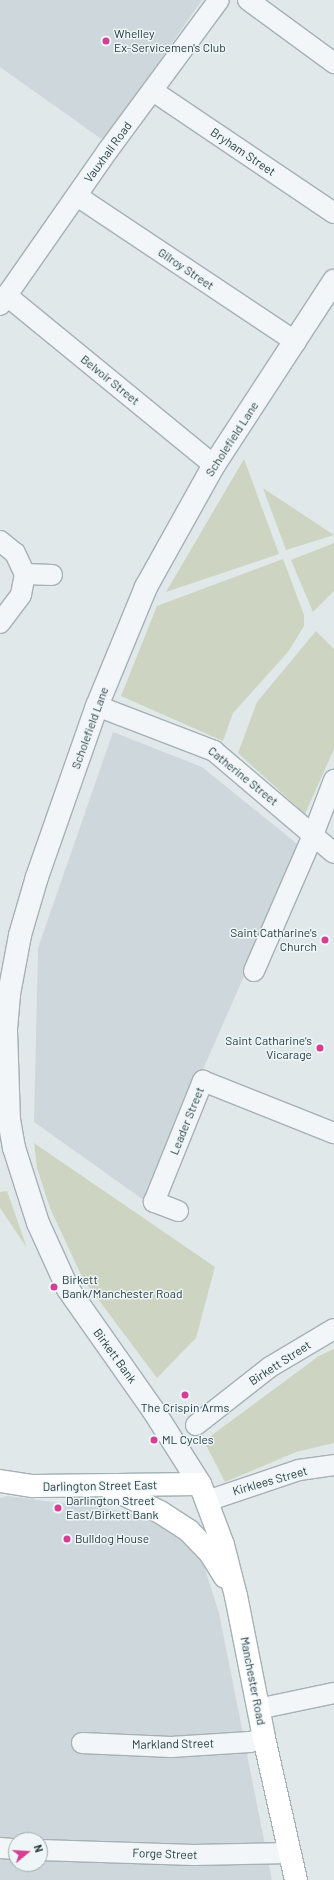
<!DOCTYPE html>
<style>
body{margin:0}
#map{position:relative;width:334px;height:1880px;overflow:hidden;background:#e0e8ea;font-family:Barlow,sans-serif}
div>[style]{position:absolute}
.built>*{inset:0;background:#ced8dc}
.green>*{inset:0;background:#cdd4c1}
.roads{filter:drop-shadow(1px 0 #a5b1b4) drop-shadow(-1px 0 #a5b1b4) drop-shadow(0 1px #a5b1b4) drop-shadow(0 -1px #a5b1b4)}
.minor>*{height:20px;margin:-10px;padding:0 10px;transform-origin:10px;border-radius:10px;background:#f3f6f8}
.tertiary>*{height:22px;margin:-11px;padding:0 11px;transform-origin:11px;border-radius:11px;background:#f3f6f8}
.trunk>*{height:22px;margin:-11px;padding:0 11px;transform-origin:11px;border-radius:11px;background:#fff}
.dots>*{width:11px;height:11px;translate:-50% -50%;box-sizing:border-box;border:2px solid #eff6f7;border-radius:50%}
span{translate:-50% -50%;white-space:nowrap;text-align:center;line-height:1.15;-webkit-text-stroke:3px #eff6f7;paint-order:stroke}
.poi-label{font-size:12px;color:#283c42}
.left{translate:0 -50%;text-align:left}
.right{translate:-100% -50%;text-align:right}
.street-label{font-size:12px;color:#283c42}
.north{position:absolute;left:8px;top:1832px;width:40px;height:40px;box-sizing:border-box;background:#eff6f7;border:1px solid #9facaf;border-radius:50%;rotate:72deg;font-size:11px;font-weight:700;line-height:16px;text-align:center;color:#283c42}
.north::after{content:'';display:block;margin:auto;width:14px;height:18px;background:#d43f94;clip-path:polygon(50% 0,100% 100%,50% 72%,0 100%)}
</style>
<div id="map">
<div class="built">
<i style="clip-path:polygon(0 0,202px 0,104px 141px,0 67px)"></i>
<i style="clip-path:polygon(113px 732px,202px 767px,301px 847px,145px 1201px,34px 1122px,38px 948px)"></i>
<i style="clip-path:polygon(evenodd,7px 1496px,116px 1510px,164px 1524px,200px 1553px,219px 1613px,272px 1880px,0 1880px,0 1498px,7px 1496px,16px 1840px,40px 1840px,40px 1864px,16px 1864px,16px 1840px)"></i>
</div>
<div class="green">
<i style="clip-path:polygon(244px 459px,279px 554px,166px 592px)"></i>
<i style="clip-path:polygon(263px 488px,334px 535px,286px 550px)"></i>
<i style="clip-path:polygon(334px 543px,334px 591px,313px 612px,291px 560px)"></i>
<i style="clip-path:polygon(283px 559px,304px 615px,304px 626px,288px 652px,233px 713px,223px 741px,121px 696px,157px 606px)"></i>
<i style="clip-path:polygon(316px 631px,334px 649px,334px 749px,305px 814px,238px 753px,257px 702px)"></i>
<i style="clip-path:polygon(34px 1143px,215px 1267px,196px 1338px,157px 1378px,83px 1279px,50px 1208px,37px 1168px)"></i>
<i style="clip-path:polygon(7px 1191px,27px 1248px,0 1208px,0 1192px)"></i>
<i style="clip-path:polygon(334px 1349px,334px 1443px,296px 1452px,225px 1482px,204px 1441px,319px 1356px)"></i>
</div>
<div class="roads">
<div class="minor">
<i style="left:248px;top:0;width:107px;rotate:36.2deg"></i>
<i style="left:153px;top:91px;width:218px;rotate:34deg"></i>
<i style="left:77px;top:196px;width:263px;rotate:33.7deg"></i>
<i style="left:6px;top:295px;width:269px;rotate:39.3deg"></i>
<i style="left:0;top:305px;width:190px;rotate:-55.1deg"></i>
<i style="left:109px;top:149px;width:185px;rotate:-53.6deg"></i>
<i style="left:0;top:541px;width:19px;rotate:39deg"></i>
<i style="left:15px;top:553px;width:23px;rotate:65deg"></i>
<i style="left:25px;top:574px;width:21px;rotate:101deg"></i>
<i style="left:21px;top:595px;width:35px;rotate:127deg"></i>
<i style="left:25px;top:574px;width:27px;rotate:2deg"></i>
<i style="left:97px;top:706px;width:125px;rotate:21deg"></i>
<i style="left:214px;top:751px;width:157px;rotate:40.4deg"></i>
<i style="left:254px;top:971px;width:148px;rotate:-66.5deg"></i>
<i style="left:313px;top:835px;width:59px;rotate:-69.1deg"></i>
<i style="left:178px;top:1211px;width:26px;rotate:-159deg"></i>
<i style="left:154px;top:1202px;width:131px;rotate:-68deg"></i>
<i style="left:203px;top:1081px;width:141px;rotate:21.7deg"></i>
<i style="left:196px;top:1425px;width:94px;rotate:-38.1deg"></i>
<i style="left:270px;top:1367px;width:74px;rotate:-30.7deg"></i>
<i style="left:207px;top:1501px;width:97px;rotate:-18.6deg"></i>
<i style="left:299px;top:1470px;width:35px;rotate:-8deg"></i>
<i style="left:258px;top:1709px;width:78px;rotate:-11.9deg"></i>
<i style="left:82px;top:1743px;width:89px;rotate:2.6deg"></i>
<i style="left:171px;top:1747px;width:79px;rotate:-3.6deg"></i>
<i style="left:250px;top:1742px;width:15px;rotate:-16deg"></i>
<i style="left:0;top:1848px;width:16px;rotate:4deg"></i>
<i style="left:40px;top:1850px;width:154px;rotate:1.9deg"></i>
<i style="left:194px;top:1855px;width:96px;rotate:-1.2deg"></i>
</div>
<div class="tertiary">
<i style="left:200px;top:1484px;width:88px;rotate:-122.4deg"></i>
<i style="left:153px;top:1410px;width:148px;rotate:-125.1deg"></i>
<i style="left:68px;top:1289px;width:72px;rotate:-114.4deg"></i>
<i style="left:38px;top:1223px;width:79px;rotate:-107.7deg"></i>
<i style="left:14px;top:1148px;width:27px;rotate:-100deg"></i>
<i style="left:9px;top:1121px;width:92px;rotate:-91.9deg"></i>
<i style="left:6px;top:1029px;width:35px;rotate:-85deg"></i>
<i style="left:9px;top:994px;width:60px;rotate:-79.4deg"></i>
<i style="left:20px;top:935px;width:60px;rotate:-73.7deg"></i>
<i style="left:37px;top:877px;width:181px;rotate:-70.7deg"></i>
<i style="left:97px;top:706px;width:129px;rotate:-67.6deg"></i>
<i style="left:146px;top:587px;width:140px;rotate:-60.9deg"></i>
<i style="left:214px;top:465px;width:220px;rotate:-56.9deg"></i>
</div>
<div class="trunk">
<i style="left:0;top:1481px;width:33px;rotate:9deg"></i>
<i style="left:33px;top:1486px;width:167px;rotate:-0.7deg"></i>
<i style="left:200px;top:1484px;width:65px;rotate:69.3deg"></i>
<i style="left:223px;top:1545px;width:53px;rotate:75.7deg"></i>
<i style="left:236px;top:1596px;width:145px;rotate:78.8deg"></i>
<i style="left:264px;top:1738px;width:146px;rotate:77.3deg"></i>
<i style="left:109px;top:1487px;width:57px;rotate:26.1deg"></i>
<i style="left:160px;top:1512px;width:35px;rotate:33deg"></i>
<i style="left:189px;top:1531px;width:30px;rotate:46deg"></i>
<i style="left:210px;top:1553px;width:28px;rotate:58deg"></i>
</div>
</div>
<div class="dots">
<i style="left:106px;top:41px;background:#d43f94"></i>
<i style="left:325px;top:940px;background:#d43f94"></i>
<i style="left:320px;top:1048px;background:#d43f94"></i>
<i style="left:54px;top:1287px;background:#d43f94"></i>
<i style="left:185px;top:1395px;background:#d43f94"></i>
<i style="left:154px;top:1440px;background:#d43f94"></i>
<i style="left:58px;top:1508px;background:#d43f94"></i>
<i style="left:67px;top:1539px;background:#d43f94"></i>
</div>
<div class="poi-label">
<span class="left" style="left:114px;top:41px">Whelley<br>Ex-Servicemen's Club</span>
<span class="right" style="left:317px;top:940px">Saint Catharine's<br>Church</span>
<span class="right" style="left:312px;top:1048px">Saint Catharine's<br>Vicarage</span>
<span class="left" style="left:62px;top:1287px">Birkett<br>Bank/Manchester Road</span>
<span style="left:185px;top:1408px">The Crispin Arms</span>
<span class="left" style="left:162px;top:1440px">ML Cycles</span>
<span class="left" style="left:66px;top:1508px">Darlington Street<br>East/Birkett Bank</span>
<span class="left" style="left:75px;top:1539px">Bulldog House</span>
</div>
<div class="street-label">
<span style="left:108px;top:152px;rotate:-54deg">Vauxhall Road</span>
<span style="left:243px;top:152px;rotate:34deg">Bryham Street</span>
<span style="left:186px;top:269px;rotate:34deg">Gilroy Street</span>
<span style="left:110px;top:380px;rotate:39deg">Belvoir Street</span>
<span style="left:232px;top:439px;rotate:-57deg">Scholefield Lane</span>
<span style="left:90px;top:728px;rotate:-70deg">Scholefield Lane</span>
<span style="left:243px;top:776px;rotate:39deg">Catherine Street</span>
<span style="left:187px;top:1121px;rotate:-68deg">Leader Street</span>
<span style="left:115px;top:1356px;rotate:54deg">Birkett Bank</span>
<span style="left:280px;top:1363px;rotate:-33deg">Birkett Street</span>
<span style="left:270px;top:1481px;rotate:-16deg">Kirklees Street</span>
<span style="left:100px;top:1486px;rotate:-1deg">Darlington Street East</span>
<span style="left:253px;top:1681px;rotate:79deg">Manchester Road</span>
<span style="left:173px;top:1744px;rotate:-1deg">Markland Street</span>
<span style="left:165px;top:1854px;rotate:2deg">Forge Street</span>
</div>
<div class="north">N</div>
</div>
